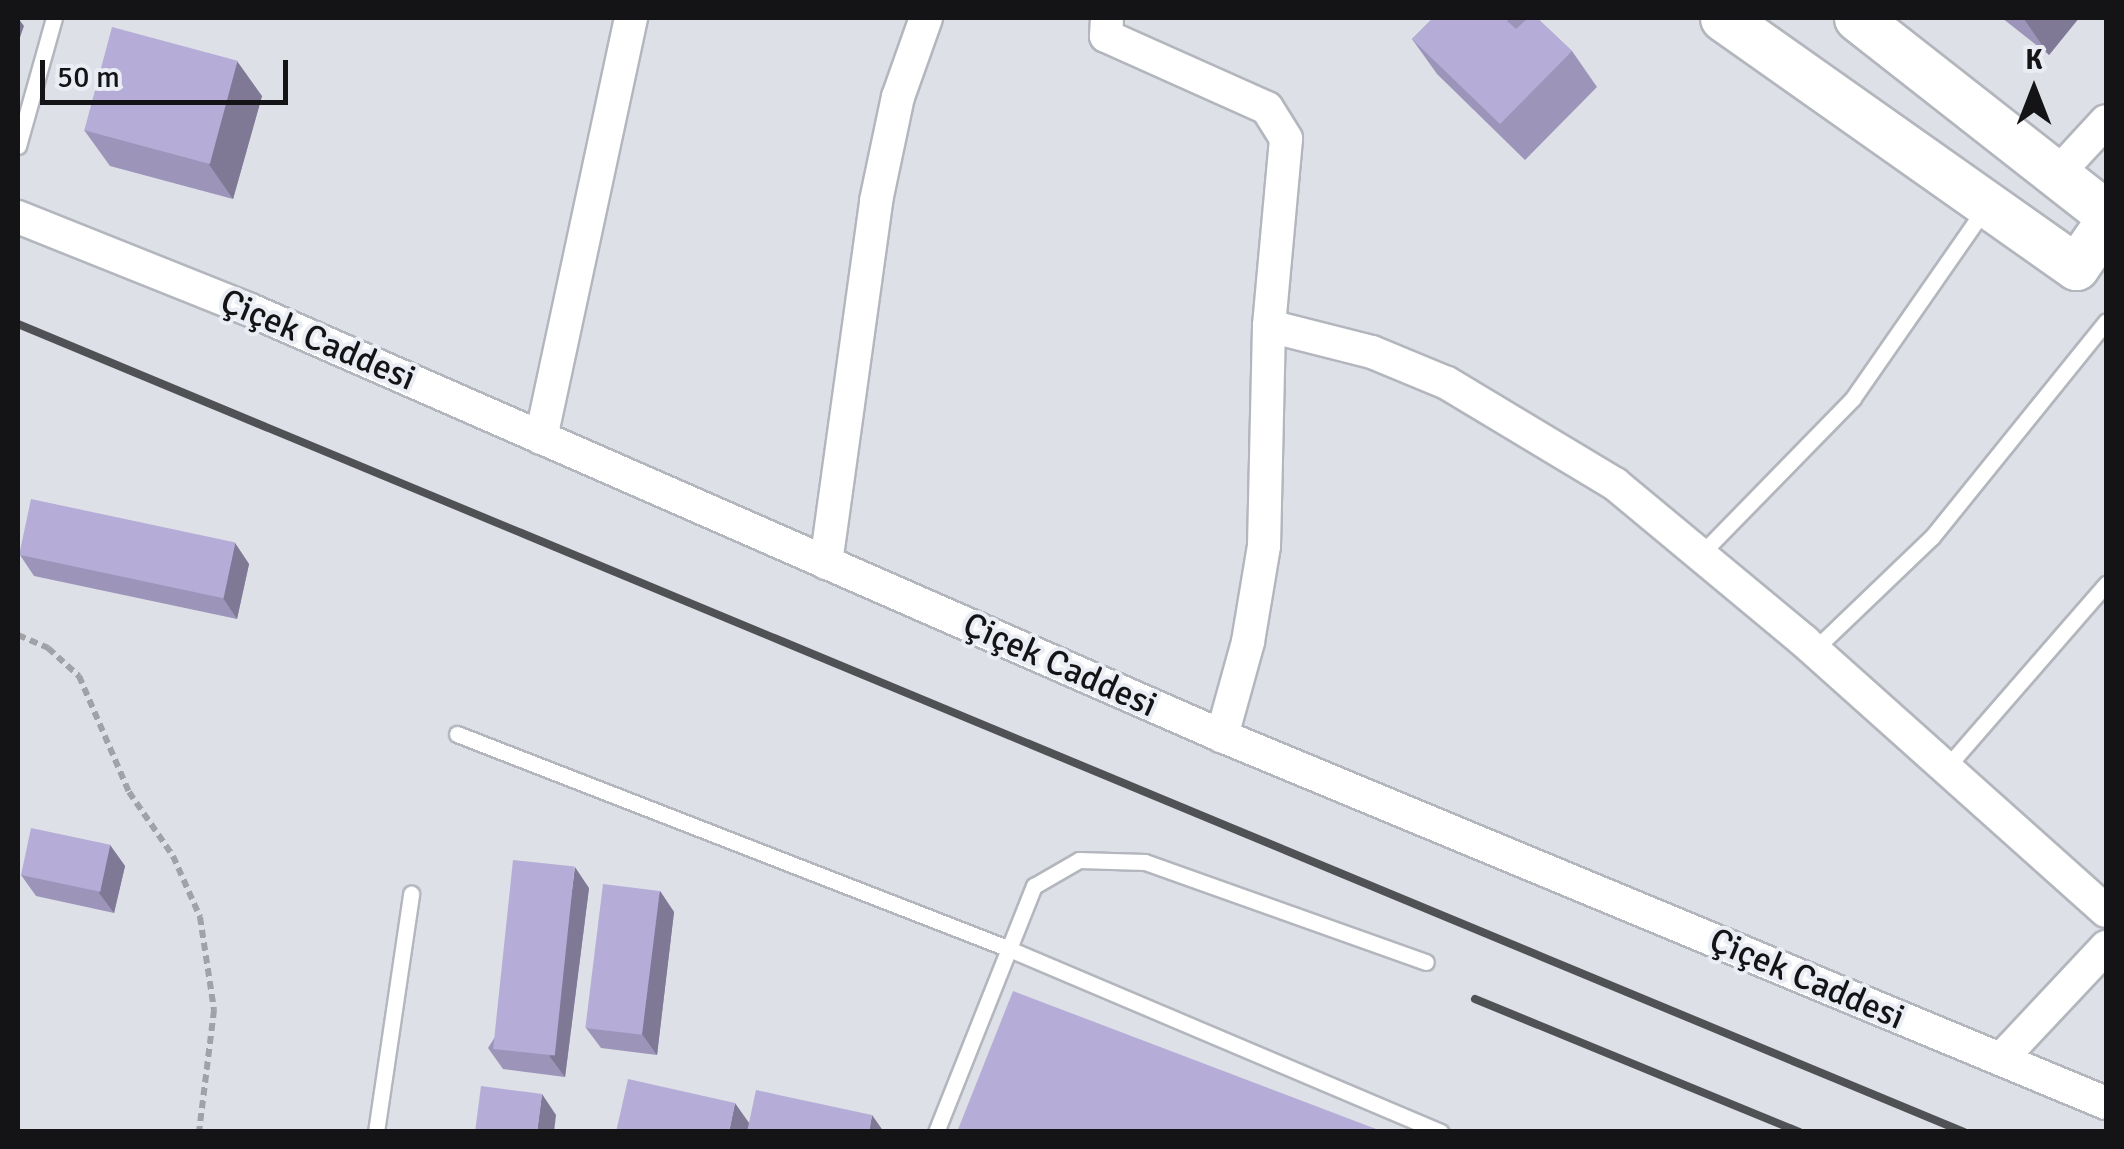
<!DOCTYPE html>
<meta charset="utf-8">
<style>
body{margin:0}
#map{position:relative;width:2124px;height:1149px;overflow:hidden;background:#dde0e7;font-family:Signika,sans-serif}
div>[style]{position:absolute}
.path>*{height:6px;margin-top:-3px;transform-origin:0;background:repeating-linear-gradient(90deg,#a0a2a7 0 8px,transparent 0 13px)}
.roads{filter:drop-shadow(2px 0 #b3b6bd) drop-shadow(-2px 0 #b3b6bd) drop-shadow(0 2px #b3b6bd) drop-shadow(0 -2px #b3b6bd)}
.lane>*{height:15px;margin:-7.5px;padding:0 7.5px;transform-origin:7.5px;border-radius:7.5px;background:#fff}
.street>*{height:32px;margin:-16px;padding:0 16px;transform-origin:16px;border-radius:16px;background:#fff}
.secondary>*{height:45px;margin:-22.5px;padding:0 22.5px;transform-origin:22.5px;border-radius:22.5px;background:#fff}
.rail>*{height:8px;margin:-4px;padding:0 4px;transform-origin:4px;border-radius:4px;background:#505155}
.wall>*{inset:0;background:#9c95b9}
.shaded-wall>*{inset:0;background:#7f7996}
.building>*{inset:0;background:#b5add7;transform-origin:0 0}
span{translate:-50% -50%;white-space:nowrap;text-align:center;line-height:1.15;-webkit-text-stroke:8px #eaedf4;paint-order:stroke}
.street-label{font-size:35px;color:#141417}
.frame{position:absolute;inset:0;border:20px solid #141417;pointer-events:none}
.north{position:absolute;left:1984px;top:40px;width:100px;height:100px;-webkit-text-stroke:8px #eaedf4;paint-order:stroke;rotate:0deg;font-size:28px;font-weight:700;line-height:40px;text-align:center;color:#141417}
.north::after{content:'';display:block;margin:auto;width:35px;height:45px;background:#141417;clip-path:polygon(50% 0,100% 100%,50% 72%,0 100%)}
.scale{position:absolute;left:40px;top:60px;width:248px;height:45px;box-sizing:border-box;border:5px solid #141417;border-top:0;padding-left:12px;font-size:30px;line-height:35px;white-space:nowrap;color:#141417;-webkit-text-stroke:8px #eaedf4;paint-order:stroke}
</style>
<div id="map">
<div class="path">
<i style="left:18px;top:635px;width:33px;rotate:23deg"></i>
<i style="left:48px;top:648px;width:42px;rotate:42.1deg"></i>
<i style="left:79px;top:676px;width:126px;rotate:66.7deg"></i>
<i style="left:129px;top:792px;width:78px;rotate:55.5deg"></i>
<i style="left:173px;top:856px;width:67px;rotate:66.1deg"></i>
<i style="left:200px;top:917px;width:94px;rotate:81.4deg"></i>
<i style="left:214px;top:1010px;width:123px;rotate:97deg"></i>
</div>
<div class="roads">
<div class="lane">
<i style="left:18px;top:146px;width:133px;rotate:-74.3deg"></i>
<i style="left:1700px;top:555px;width:219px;rotate:-45.7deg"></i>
<i style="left:1853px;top:398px;width:231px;rotate:-55.2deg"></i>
<i style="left:1814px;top:650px;width:163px;rotate:-43.8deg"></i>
<i style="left:1932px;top:537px;width:277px;rotate:-51.1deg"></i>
<i style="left:457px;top:734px;width:590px;rotate:21.26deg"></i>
<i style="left:1007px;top:948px;width:471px;rotate:23deg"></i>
<i style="left:1946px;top:768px;width:244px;rotate:-49deg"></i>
<i style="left:376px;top:1132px;width:241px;rotate:-81.6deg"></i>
<i style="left:936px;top:1132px;width:265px;rotate:-68.3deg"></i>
<i style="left:1034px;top:886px;width:52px;rotate:-30deg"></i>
<i style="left:1079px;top:860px;width:66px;rotate:1.7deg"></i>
<i style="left:1145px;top:862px;width:298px;rotate:19.6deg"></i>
</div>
<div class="street">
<i style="left:1107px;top:18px;width:18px;rotate:93deg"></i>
<i style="left:1106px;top:36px;width:176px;rotate:24.1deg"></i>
<i style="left:1267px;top:108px;width:36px;rotate:58deg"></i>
<i style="left:1286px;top:139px;width:188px;rotate:95.2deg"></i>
<i style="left:1269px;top:326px;width:220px;rotate:91.3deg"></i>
<i style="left:1264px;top:546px;width:97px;rotate:99.5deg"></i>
<i style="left:1248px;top:642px;width:98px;rotate:105.5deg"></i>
<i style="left:2059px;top:172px;width:69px;rotate:-47.3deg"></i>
<i style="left:18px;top:217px;width:248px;rotate:21.8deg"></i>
<i style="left:248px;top:309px;width:1063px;rotate:23.67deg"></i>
<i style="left:1222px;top:736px;width:957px;rotate:22.55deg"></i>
<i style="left:1269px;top:326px;width:106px;rotate:14.2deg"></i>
<i style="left:1372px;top:352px;width:81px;rotate:22.5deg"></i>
<i style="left:1447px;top:383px;width:196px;rotate:31deg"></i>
<i style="left:1615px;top:484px;width:246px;rotate:39.7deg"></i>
<i style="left:1804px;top:641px;width:405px;rotate:41.8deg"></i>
<i style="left:541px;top:438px;width:430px;rotate:-77.9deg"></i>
<i style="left:826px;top:563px;width:365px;rotate:-82.1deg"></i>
<i style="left:876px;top:201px;width:106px;rotate:-78.1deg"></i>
<i style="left:898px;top:97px;width:84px;rotate:-70.5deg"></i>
<i style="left:2001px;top:1059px;width:154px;rotate:-46.8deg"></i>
</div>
<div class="secondary">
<i style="left:1723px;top:18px;width:432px;rotate:35.2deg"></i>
<i style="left:2076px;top:267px;width:52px;rotate:-55.1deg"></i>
<i style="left:1857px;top:18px;width:316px;rotate:38.1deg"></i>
</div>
</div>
<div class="rail">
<i style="left:18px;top:324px;width:2107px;rotate:22.55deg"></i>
<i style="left:1475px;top:999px;width:351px;rotate:22.3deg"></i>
</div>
<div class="wall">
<i style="clip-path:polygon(1433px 18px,1537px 18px,1572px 51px,1597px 87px,1525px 160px,1437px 74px,1412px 39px)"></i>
<i style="clip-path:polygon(2002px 18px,2079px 18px,2049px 55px)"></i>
<i style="clip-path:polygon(262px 96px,233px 199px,110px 166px,84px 130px)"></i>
<i style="clip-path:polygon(235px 543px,249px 564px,237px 619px,34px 576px,20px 555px)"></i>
<i style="clip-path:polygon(110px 845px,125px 866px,114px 913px,36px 896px,21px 875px)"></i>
<i style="clip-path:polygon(589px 888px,565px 1077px,503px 1069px,488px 1048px)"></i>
<i style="clip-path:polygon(660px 891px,674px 912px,657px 1055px,601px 1048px,586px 1028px)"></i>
</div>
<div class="shaded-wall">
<i style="clip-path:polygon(18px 18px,24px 26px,18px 43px)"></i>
<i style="clip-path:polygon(2025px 18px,2079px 18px,2049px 55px,2024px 19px)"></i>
<i style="clip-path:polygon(237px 61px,262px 96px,233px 199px,208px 163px)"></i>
<i style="clip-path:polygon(235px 543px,249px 564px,237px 619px,223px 598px)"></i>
<i style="clip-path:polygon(110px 845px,125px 866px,114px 913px,99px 893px)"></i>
<i style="clip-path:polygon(575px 867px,589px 888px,565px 1077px,550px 1057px)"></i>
<i style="clip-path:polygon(660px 891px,674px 912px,657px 1055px,642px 1034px)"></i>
<i style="clip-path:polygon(542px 1094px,556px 1115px,554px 1132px,537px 1132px)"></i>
<i style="clip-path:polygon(735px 1103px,754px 1130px,753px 1132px,729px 1132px)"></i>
<i style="clip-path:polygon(872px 1115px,884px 1132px,869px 1132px)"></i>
</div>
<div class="building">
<i style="clip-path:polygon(1433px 18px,1510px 18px,1507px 21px,1516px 29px,1528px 18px,1537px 18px,1572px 51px,1500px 124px,1412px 39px)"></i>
<i style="left:112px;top:27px;width:130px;height:107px;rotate:15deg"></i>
<i style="left:31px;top:499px;width:209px;height:57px;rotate:12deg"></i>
<i style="left:31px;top:828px;width:81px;height:48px;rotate:12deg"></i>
<i style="left:513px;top:860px;width:62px;height:190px;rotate:6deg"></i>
<i style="left:603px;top:884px;width:57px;height:145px;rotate:7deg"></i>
<i style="clip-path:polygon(1013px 991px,1384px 1132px,957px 1132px)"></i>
<i style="clip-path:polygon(628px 1079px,735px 1103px,729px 1132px,616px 1132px)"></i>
<i style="clip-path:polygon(481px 1086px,542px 1094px,537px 1132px,475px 1132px)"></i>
<i style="clip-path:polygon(756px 1090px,872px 1115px,869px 1132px,747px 1132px)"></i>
</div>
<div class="street-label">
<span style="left:318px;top:340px;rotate:23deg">Çiçek Caddesi</span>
<span style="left:1060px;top:665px;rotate:24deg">Çiçek Caddesi</span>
<span style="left:1807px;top:979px;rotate:23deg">Çiçek Caddesi</span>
</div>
<div class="frame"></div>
<div class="north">K</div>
<div class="scale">50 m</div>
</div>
